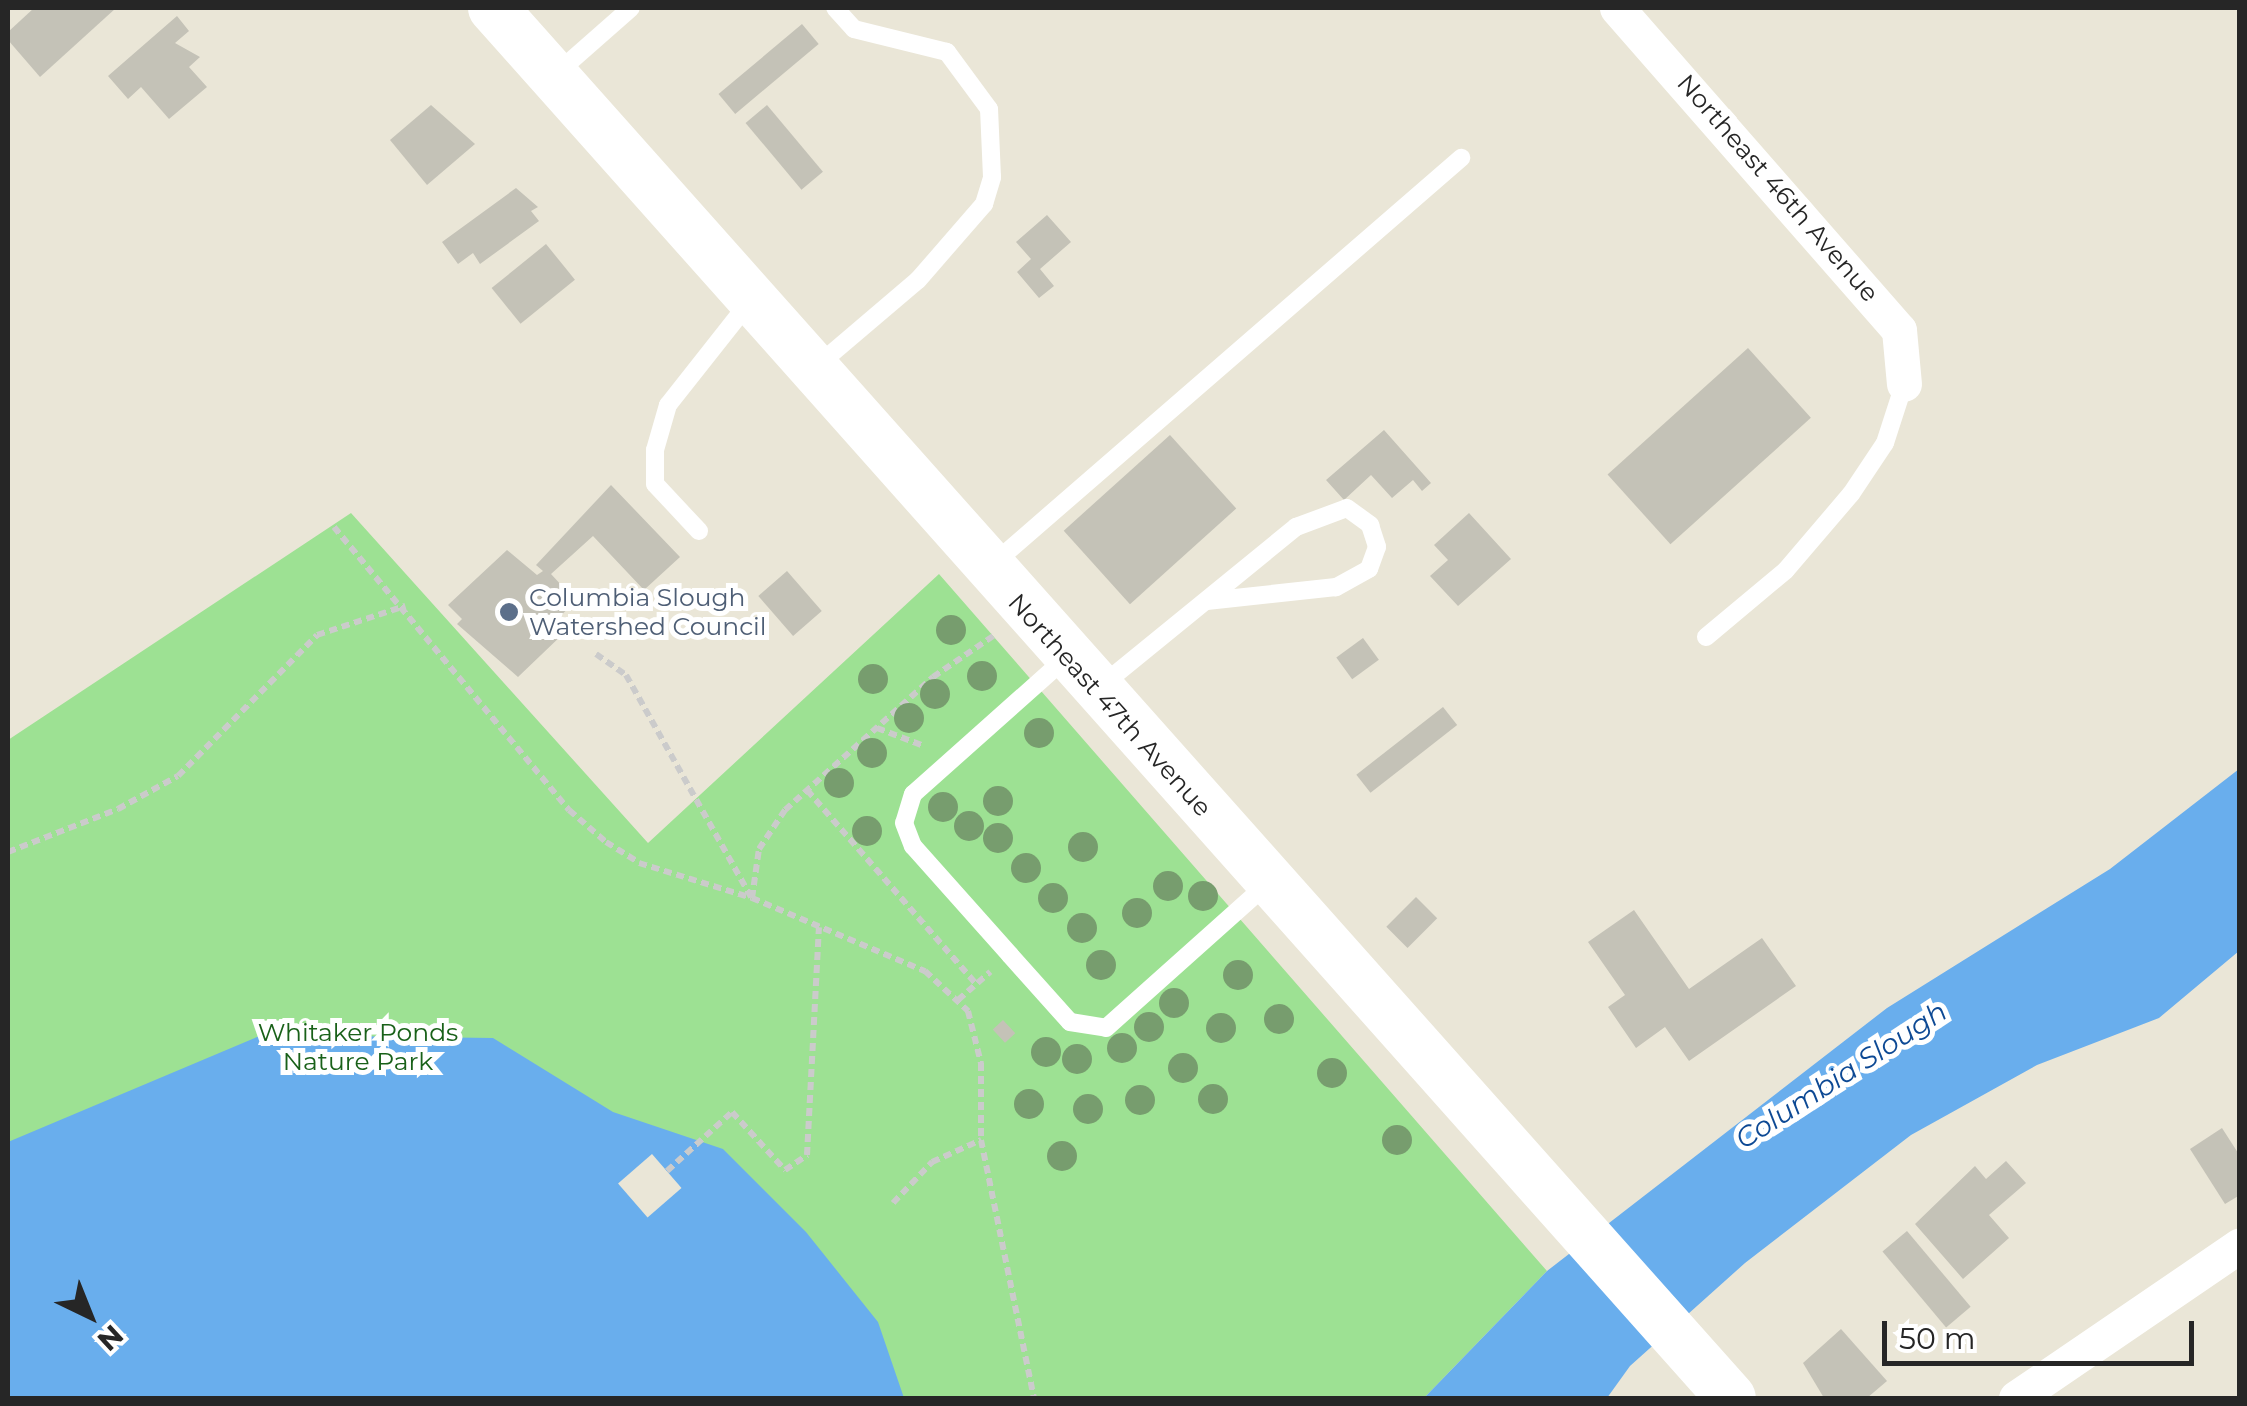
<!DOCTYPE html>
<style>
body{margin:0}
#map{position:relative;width:2247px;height:1406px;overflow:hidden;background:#eae6d7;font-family:Montserrat,sans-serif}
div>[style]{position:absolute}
.green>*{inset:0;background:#9de193}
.water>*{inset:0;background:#69aeed}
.pier>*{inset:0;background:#eae6d7;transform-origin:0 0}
.building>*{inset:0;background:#c4c2b7;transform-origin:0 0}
.path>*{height:6px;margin-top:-3px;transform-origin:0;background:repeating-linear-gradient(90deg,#cbcbcb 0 8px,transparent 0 13px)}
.lane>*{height:18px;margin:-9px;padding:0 9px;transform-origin:9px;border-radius:9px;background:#fff}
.street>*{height:35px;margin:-17.5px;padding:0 17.5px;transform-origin:17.5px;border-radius:17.5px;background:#fff}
.secondary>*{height:50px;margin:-25px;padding:0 25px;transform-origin:25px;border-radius:25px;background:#fff}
.trees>*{width:30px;height:30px;margin:-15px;border-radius:50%;background:#779d6e}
.dots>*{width:28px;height:28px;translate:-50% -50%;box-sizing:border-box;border:5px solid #fff;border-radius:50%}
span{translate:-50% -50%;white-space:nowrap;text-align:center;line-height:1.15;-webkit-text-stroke:10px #fff;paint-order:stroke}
.street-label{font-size:25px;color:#262626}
.service-label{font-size:25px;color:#4e5e75}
.left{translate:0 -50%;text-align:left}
.park-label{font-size:25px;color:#196119}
.water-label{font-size:28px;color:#0d4994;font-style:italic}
.frame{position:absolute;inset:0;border:10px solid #262626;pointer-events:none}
.north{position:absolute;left:40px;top:1266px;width:100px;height:100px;-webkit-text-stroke:8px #fff;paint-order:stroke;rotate:137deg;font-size:28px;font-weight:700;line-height:40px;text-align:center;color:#262626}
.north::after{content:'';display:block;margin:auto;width:35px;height:45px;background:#262626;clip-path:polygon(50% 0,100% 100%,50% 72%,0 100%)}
.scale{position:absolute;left:1882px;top:1321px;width:312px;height:45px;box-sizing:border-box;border:5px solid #262626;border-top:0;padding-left:12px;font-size:30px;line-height:35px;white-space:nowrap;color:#262626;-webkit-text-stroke:8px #fff;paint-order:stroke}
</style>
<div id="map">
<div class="green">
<i style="clip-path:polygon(351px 513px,648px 843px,939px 574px,1547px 1271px,1424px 1398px,8px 1398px,8px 740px)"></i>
</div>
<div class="water">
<i style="clip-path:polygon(2239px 769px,2239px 951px,2159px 1018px,2037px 1065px,1911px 1135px,1745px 1263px,1630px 1366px,1607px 1398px,1424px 1398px,1547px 1271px,1887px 1008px,2110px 869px)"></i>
<i style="clip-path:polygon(262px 1035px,493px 1038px,613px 1112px,723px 1149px,806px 1232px,878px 1322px,904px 1398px,8px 1398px,8px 1142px)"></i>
</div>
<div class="pier">
<i style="left:652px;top:1154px;width:45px;height:45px;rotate:49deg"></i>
</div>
<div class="building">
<i style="clip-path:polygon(34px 8px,116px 8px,40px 77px,8px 40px,8px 32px)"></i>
<i style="clip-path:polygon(177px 16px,189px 31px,175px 43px,200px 57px,189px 67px,207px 87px,169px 119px,141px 87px,128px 99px,108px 76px)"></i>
<i style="left:802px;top:24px;width:26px;height:109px;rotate:50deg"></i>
<i style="clip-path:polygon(431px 105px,475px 144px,427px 185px,390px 140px)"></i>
<i style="left:767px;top:105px;width:87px;height:28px;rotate:50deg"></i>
<i style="clip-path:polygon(516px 188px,538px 207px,531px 211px,539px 221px,480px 264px,473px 253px,458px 264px,442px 242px)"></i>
<i style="clip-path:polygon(1047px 215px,1071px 242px,1040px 269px,1054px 286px,1039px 298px,1017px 272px,1031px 259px,1016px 242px)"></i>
<i style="left:546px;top:244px;width:46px;height:70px;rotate:51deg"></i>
<i style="left:1748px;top:348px;width:94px;height:189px;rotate:48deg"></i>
<i style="clip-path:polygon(1384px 430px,1431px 483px,1422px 491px,1413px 480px,1392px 498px,1371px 475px,1344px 500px,1326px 480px)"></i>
<i style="left:1170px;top:435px;width:99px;height:143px;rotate:48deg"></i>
<i style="clip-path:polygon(611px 485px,680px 557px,644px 590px,593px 536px,551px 574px,576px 601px,554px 622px,564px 633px,518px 677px,457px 624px,462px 619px,448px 605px,507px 550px,537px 575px,543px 571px,536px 565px)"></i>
<i style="clip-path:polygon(1469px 513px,1511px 559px,1458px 606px,1430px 576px,1448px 560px,1434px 545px)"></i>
<i style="left:787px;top:571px;width:53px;height:38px;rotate:49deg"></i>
<i style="left:1363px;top:638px;width:27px;height:33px;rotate:54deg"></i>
<i style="left:1443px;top:707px;width:23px;height:110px;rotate:52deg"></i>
<i style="left:1416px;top:897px;width:30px;height:42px;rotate:45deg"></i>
<i style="clip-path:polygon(1634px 910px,1689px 989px,1762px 938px,1796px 986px,1689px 1061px,1665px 1027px,1636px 1048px,1608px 1007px,1625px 995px,1588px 942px)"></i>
<i style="left:1003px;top:1020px;width:18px;height:14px;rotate:47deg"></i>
<i style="clip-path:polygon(2222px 1128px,2240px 1156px,2240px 1195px,2225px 1204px,2190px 1149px)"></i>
<i style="clip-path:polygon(2006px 1161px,2026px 1183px,1989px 1215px,2009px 1238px,1963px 1279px,1915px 1224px,1975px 1166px,1986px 1179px)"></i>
<i style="left:1907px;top:1231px;width:99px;height:32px;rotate:50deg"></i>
<i style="clip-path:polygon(1841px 1329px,1887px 1381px,1867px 1398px,1824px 1398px,1803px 1363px)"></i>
</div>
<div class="path">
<i style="left:334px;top:527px;width:368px;rotate:50.3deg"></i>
<i style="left:569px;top:810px;width:49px;rotate:40.9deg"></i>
<i style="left:606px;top:842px;width:39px;rotate:32deg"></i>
<i style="left:639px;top:863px;width:118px;rotate:17.2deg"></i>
<i style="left:752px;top:898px;width:188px;rotate:22.9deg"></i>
<i style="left:925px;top:971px;width:59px;rotate:42.9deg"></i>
<i style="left:968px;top:1011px;width:54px;rotate:76deg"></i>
<i style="left:981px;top:1063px;width:77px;rotate:90deg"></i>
<i style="left:981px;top:1140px;width:263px;rotate:78.4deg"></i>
<i style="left:596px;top:654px;width:37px;rotate:35deg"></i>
<i style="left:626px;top:675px;width:255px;rotate:60.6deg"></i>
<i style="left:877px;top:728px;width:50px;rotate:21deg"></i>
<i style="left:807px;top:790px;width:257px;rotate:48.9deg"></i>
<i style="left:8px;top:852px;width:118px;rotate:-21.4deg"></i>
<i style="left:118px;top:809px;width:68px;rotate:-28.8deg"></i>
<i style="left:178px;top:776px;width:198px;rotate:-45.4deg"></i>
<i style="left:317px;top:635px;width:93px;rotate:-18.2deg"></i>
<i style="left:752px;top:898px;width:49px;rotate:-81.9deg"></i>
<i style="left:759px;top:849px;width:47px;rotate:-56.3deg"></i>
<i style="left:785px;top:810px;width:199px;rotate:-41.9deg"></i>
<i style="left:933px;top:677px;width:73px;rotate:-34.3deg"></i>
<i style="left:958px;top:1000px;width:43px;rotate:-41.2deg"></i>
<i style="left:667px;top:1171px;width:88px;rotate:-42.2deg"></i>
<i style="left:732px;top:1112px;width:79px;rotate:47.6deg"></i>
<i style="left:785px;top:1170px;width:27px;rotate:-34deg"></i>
<i style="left:807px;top:1155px;width:228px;rotate:-87deg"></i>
<i style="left:893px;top:1203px;width:57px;rotate:-46.4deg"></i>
<i style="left:932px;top:1162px;width:54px;rotate:-24.2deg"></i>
</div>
<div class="lane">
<i style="left:557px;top:73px;width:98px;rotate:-41.3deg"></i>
<i style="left:818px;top:365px;width:131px;rotate:-40.4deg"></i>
<i style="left:918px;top:280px;width:101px;rotate:-49deg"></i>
<i style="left:984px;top:204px;width:28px;rotate:-73deg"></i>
<i style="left:992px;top:177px;width:68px;rotate:-92.5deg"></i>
<i style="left:989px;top:109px;width:71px;rotate:-126.4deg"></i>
<i style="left:947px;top:52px;width:96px;rotate:-166.1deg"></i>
<i style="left:854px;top:29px;width:28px;rotate:-132deg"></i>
<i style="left:699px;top:531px;width:64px;rotate:-133.1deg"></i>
<i style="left:655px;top:484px;width:34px;rotate:-90deg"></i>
<i style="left:655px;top:450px;width:47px;rotate:-73.9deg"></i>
<i style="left:668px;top:405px;width:132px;rotate:-51.7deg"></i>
<i style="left:993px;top:564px;width:620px;rotate:-40.94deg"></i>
<i style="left:1706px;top:637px;width:104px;rotate:-39.9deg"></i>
<i style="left:1786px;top:570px;width:100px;rotate:-49.5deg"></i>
<i style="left:1851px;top:494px;width:61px;rotate:-56.3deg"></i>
<i style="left:1885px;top:443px;width:62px;rotate:-72.1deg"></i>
<i style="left:1067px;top:657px;width:206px;rotate:138.3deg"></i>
<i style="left:913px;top:794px;width:30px;rotate:107deg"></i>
<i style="left:904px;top:823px;width:25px;rotate:69deg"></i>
<i style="left:913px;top:846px;width:146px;rotate:48.3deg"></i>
<i style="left:1010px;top:955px;width:90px;rotate:48.2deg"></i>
<i style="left:1070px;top:1022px;width:36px;rotate:9deg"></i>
<i style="left:1106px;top:1028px;width:217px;rotate:-41.8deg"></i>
<i style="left:1101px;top:686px;width:252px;rotate:-39.2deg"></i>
<i style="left:1296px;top:527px;width:54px;rotate:-20.4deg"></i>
<i style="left:1347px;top:508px;width:29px;rotate:36deg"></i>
<i style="left:1370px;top:525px;width:23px;rotate:72deg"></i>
<i style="left:1377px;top:547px;width:23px;rotate:110deg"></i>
<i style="left:1369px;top:569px;width:38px;rotate:151deg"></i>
<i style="left:1336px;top:587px;width:130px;rotate:173.8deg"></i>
</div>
<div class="street">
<i style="left:1617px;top:8px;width:428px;rotate:48.8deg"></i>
<i style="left:1899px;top:330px;width:54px;rotate:84.7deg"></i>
<i style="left:2016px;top:1398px;width:271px;rotate:-34.3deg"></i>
</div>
<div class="secondary">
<i style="left:493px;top:8px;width:1861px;rotate:48.31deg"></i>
</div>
<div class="trees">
<i style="left:951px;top:630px"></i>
<i style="left:982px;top:676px"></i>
<i style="left:873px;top:679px"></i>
<i style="left:935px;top:694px"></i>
<i style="left:909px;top:718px"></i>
<i style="left:1039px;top:733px"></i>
<i style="left:872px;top:753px"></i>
<i style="left:839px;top:783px"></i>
<i style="left:998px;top:801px"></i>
<i style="left:943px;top:807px"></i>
<i style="left:969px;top:826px"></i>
<i style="left:867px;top:831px"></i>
<i style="left:998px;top:838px"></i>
<i style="left:1083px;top:847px"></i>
<i style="left:1026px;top:868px"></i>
<i style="left:1168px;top:886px"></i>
<i style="left:1203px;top:896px"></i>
<i style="left:1053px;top:898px"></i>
<i style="left:1137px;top:913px"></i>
<i style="left:1082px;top:928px"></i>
<i style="left:1101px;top:965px"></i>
<i style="left:1238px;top:975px"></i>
<i style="left:1174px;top:1003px"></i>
<i style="left:1279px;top:1019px"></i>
<i style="left:1149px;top:1027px"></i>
<i style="left:1221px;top:1028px"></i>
<i style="left:1122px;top:1048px"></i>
<i style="left:1046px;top:1052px"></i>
<i style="left:1077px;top:1059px"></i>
<i style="left:1183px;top:1068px"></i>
<i style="left:1332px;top:1073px"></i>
<i style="left:1213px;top:1099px"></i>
<i style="left:1140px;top:1100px"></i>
<i style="left:1029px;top:1104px"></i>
<i style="left:1088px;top:1109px"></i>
<i style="left:1397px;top:1140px"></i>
<i style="left:1062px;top:1156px"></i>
</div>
<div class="dots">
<i style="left:509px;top:612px;background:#5c6f8a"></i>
</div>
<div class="street-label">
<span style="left:1778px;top:188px;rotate:49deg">Northeast 46th Avenue</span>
<span style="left:1110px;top:705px;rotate:48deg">Northeast 47th Avenue</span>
</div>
<div class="service-label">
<span class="left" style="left:529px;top:612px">Columbia Slough<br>Watershed Council</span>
</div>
<div class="park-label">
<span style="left:358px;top:1047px">Whitaker Ponds<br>Nature Park</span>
</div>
<div class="water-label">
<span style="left:1841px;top:1075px;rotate:-33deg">Columbia Slough</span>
</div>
<div class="frame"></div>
<div class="north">N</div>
<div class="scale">50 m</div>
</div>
